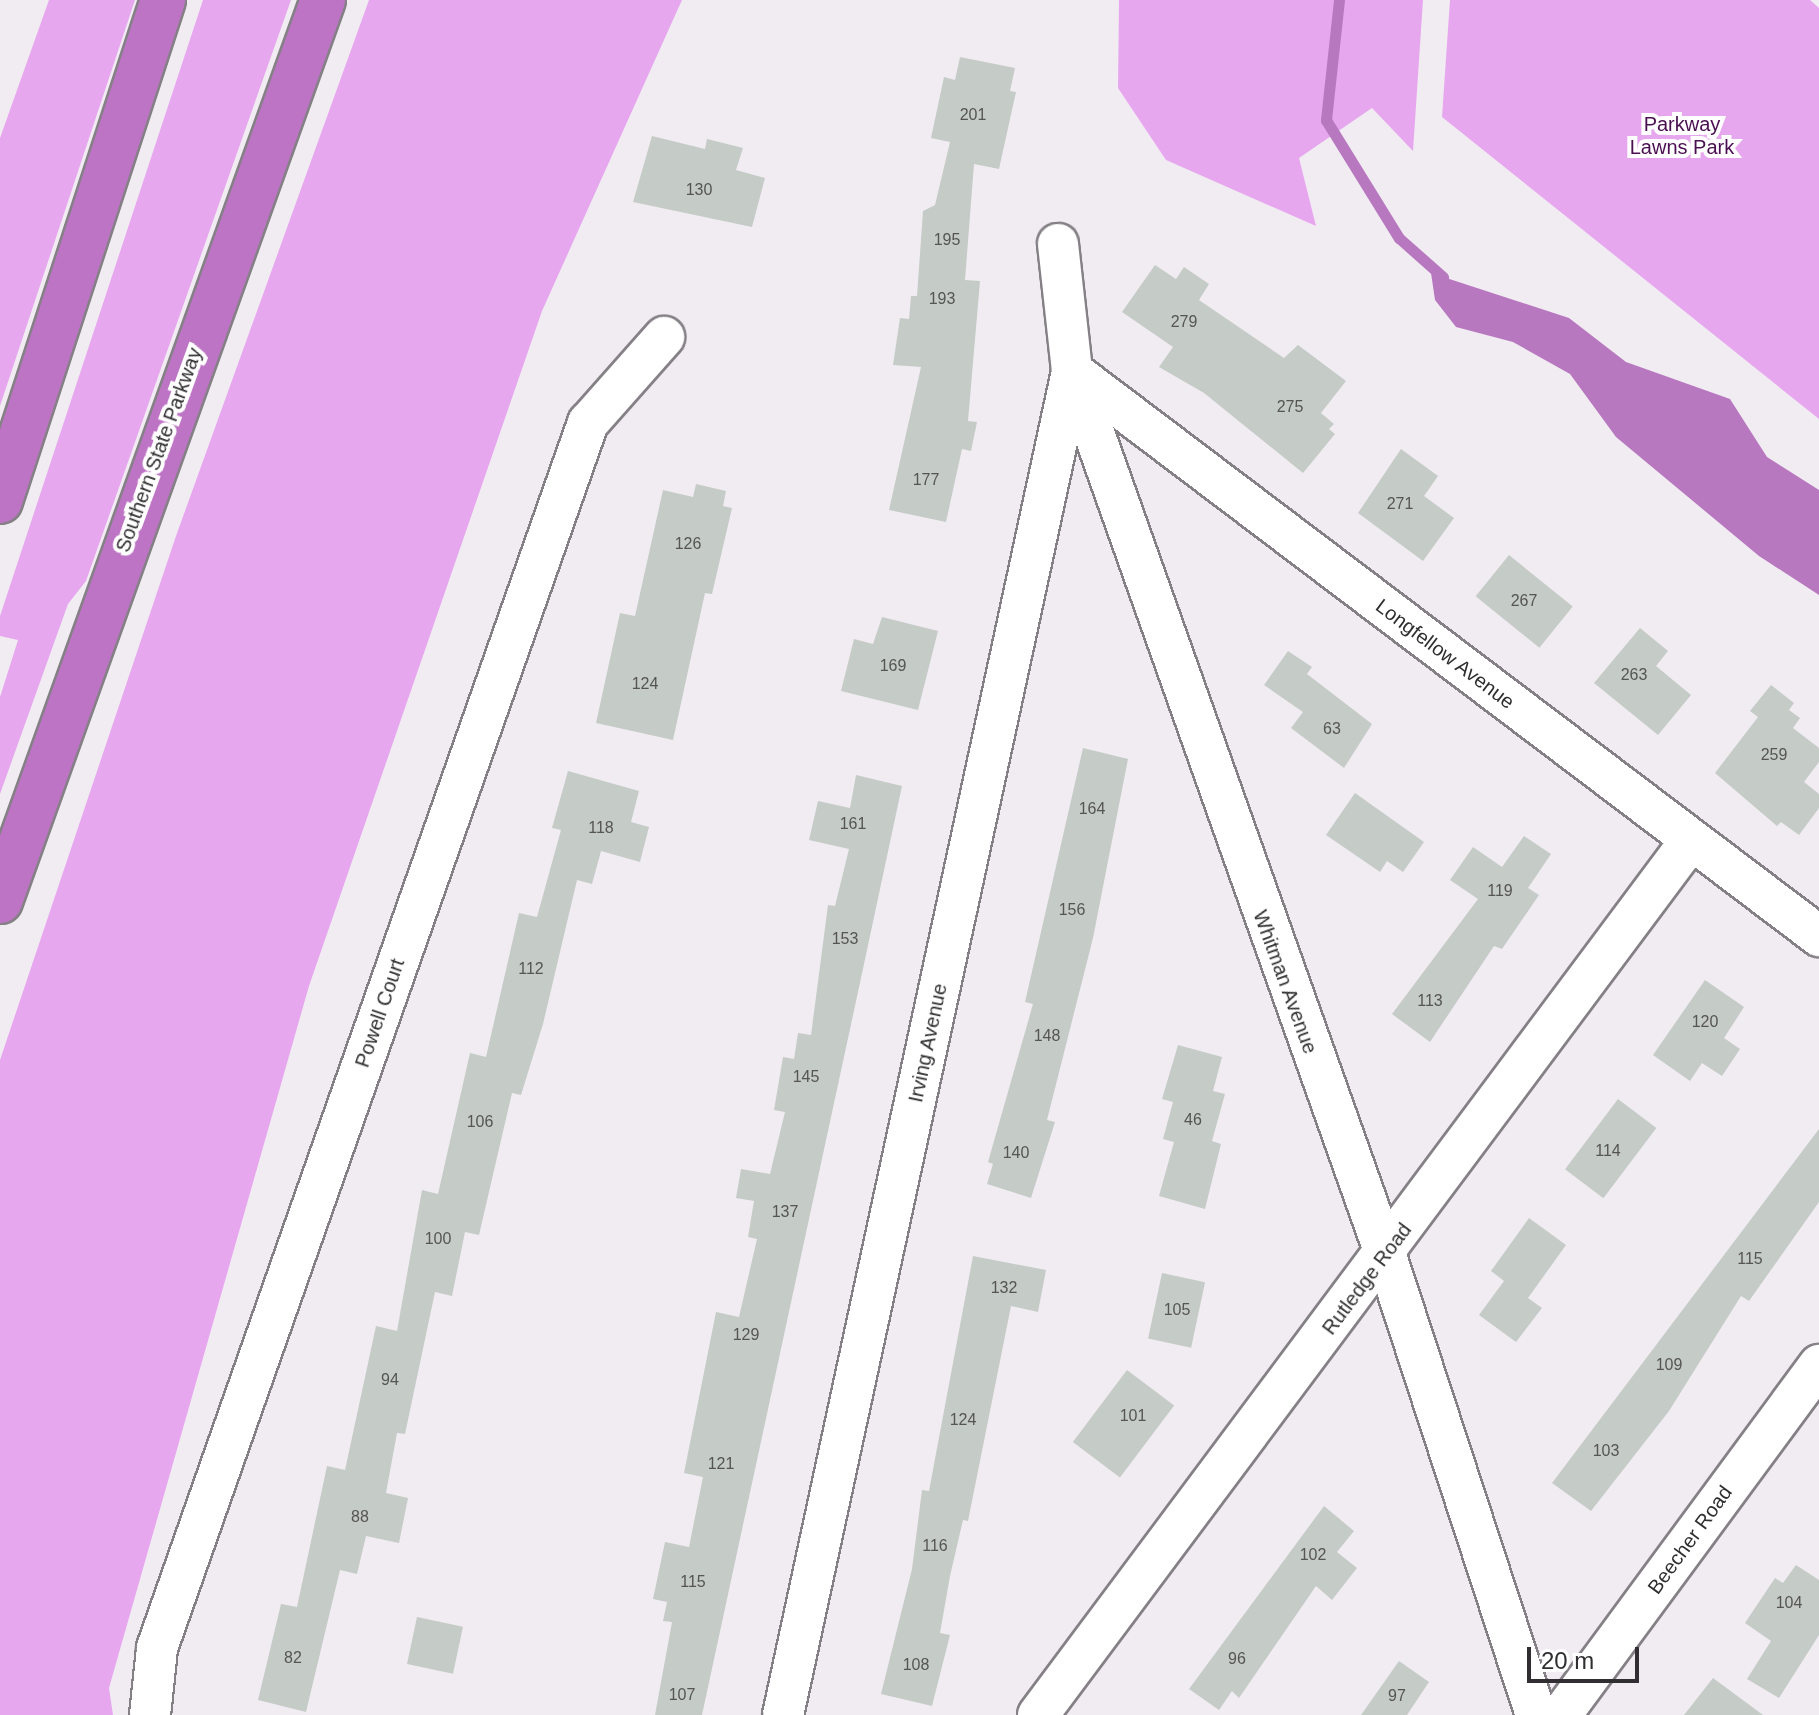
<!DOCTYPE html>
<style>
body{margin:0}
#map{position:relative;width:1819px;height:1715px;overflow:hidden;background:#f1ecf2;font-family:Helvetica,sans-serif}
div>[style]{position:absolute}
.green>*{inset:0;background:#e7a7ef}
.water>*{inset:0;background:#b878bf}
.stream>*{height:11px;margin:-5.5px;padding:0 5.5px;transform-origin:5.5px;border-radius:5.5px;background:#b878bf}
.building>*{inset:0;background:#c5cbc6;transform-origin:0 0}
.roads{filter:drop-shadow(2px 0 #858086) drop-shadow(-2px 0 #858086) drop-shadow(0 2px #858086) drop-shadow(0 -2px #858086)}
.minor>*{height:40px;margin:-20px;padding:0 20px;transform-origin:20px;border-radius:20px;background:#fff}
.highway>*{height:44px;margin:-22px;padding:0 22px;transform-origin:22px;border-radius:22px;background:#bd74c5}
span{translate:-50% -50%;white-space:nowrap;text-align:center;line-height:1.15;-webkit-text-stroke:8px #fff;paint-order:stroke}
.number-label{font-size:16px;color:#555556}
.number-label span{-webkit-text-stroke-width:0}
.park-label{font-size:20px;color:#4a0f51}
.street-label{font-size:20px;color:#302e30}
.scale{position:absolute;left:1527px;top:1647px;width:112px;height:36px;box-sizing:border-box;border:4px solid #302e30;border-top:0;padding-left:10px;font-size:24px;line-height:28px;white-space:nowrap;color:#302e30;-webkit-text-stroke:6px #fff;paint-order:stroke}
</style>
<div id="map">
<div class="green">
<i style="clip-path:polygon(49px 0,135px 0,0 406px,0 138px)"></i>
<i style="clip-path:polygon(203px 0,291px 0,86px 581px,68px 604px,0 794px,0 697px,18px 640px,0 636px,0 616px)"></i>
<i style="clip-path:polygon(369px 0,682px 0,542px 311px,309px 986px,109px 1688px,113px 1715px,0 1715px,0 1060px,176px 536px)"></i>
<i style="clip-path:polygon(1119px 0,1423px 0,1413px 151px,1372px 108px,1299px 158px,1316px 226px,1166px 160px,1118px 88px)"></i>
<i style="clip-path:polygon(1450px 0,1810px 0,1819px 8px,1819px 419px,1442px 117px)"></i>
</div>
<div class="water">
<i style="clip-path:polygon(1431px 273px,1569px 318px,1626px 362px,1730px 399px,1767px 457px,1819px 490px,1819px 595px,1759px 556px,1616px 437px,1570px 374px,1513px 342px,1456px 327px,1435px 300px)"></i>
</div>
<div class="stream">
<i style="left:1339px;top:0;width:121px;rotate:96.2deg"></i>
<i style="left:1326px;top:120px;width:139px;rotate:58.3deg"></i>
<i style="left:1399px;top:238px;width:59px;rotate:41.6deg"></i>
</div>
<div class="building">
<i style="clip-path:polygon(960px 57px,1015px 68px,1010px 91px,1016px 92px,999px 169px,974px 164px,965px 280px,980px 281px,968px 421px,977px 422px,971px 451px,962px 449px,946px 522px,889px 510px,921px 367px,893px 365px,900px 318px,909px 319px,911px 296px,917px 296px,923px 211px,935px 205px,950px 142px,931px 138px,944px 77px,955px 80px)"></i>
<i style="clip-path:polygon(652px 136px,705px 149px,707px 139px,743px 148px,736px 170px,765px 178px,752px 227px,633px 202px)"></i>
<i style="clip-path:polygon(1155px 265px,1176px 279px,1184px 267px,1209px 284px,1199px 300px,1284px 358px,1298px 345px,1346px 381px,1321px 413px,1334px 424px,1329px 429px,1335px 434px,1303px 473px,1204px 393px,1159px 367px,1173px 347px,1122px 312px)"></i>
<i style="clip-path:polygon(1401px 449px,1438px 476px,1424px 496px,1454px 518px,1423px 561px,1358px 513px)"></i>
<i style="clip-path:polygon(696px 484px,726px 491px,723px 506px,732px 508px,712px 594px,705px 593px,673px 740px,596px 723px,620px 613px,635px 616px,663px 490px,693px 497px)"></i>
<i style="left:1509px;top:555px;width:82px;height:53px;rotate:39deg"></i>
<i style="clip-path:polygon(882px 617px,938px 631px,918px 710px,841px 691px,854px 639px,873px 644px)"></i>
<i style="clip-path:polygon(1640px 628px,1668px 651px,1656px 666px,1691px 695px,1658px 735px,1594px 683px)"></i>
<i style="clip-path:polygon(1288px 651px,1312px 667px,1307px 674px,1372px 724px,1344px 768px,1291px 728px,1303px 712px,1264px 685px)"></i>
<i style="clip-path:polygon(1771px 685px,1794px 703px,1789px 710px,1800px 718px,1793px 728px,1819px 748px,1819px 762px,1804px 782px,1819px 794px,1819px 808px,1799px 835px,1781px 822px,1777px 826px,1715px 773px,1758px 717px,1750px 711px)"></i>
<i style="clip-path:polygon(1083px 748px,1128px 759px,1093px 938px,1047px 1120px,1055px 1122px,1031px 1198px,987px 1184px,993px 1164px,988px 1162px,1033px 1004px,1025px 1002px)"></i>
<i style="clip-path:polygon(568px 771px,639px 791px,631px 822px,649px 827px,640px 862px,601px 851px,592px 884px,577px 880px,543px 1024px,521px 1095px,512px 1093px,479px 1235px,465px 1232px,452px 1296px,435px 1292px,405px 1434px,397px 1433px,386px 1493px,408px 1498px,399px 1543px,366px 1536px,357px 1574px,340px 1570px,306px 1712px,258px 1700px,281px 1604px,297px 1607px,327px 1466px,345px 1470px,376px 1326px,397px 1331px,422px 1190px,438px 1194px,470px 1053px,486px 1057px,519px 913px,537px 917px,561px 830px,552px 828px)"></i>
<i style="clip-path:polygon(856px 775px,902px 786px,858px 992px,702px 1715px,655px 1715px,672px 1622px,663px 1621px,667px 1602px,653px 1599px,665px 1542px,689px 1547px,703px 1477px,684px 1473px,716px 1312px,739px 1317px,757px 1239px,748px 1237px,754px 1201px,736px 1198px,741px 1169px,770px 1174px,785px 1112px,774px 1110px,783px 1057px,794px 1059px,798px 1033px,811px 1035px,828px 905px,835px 906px,849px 849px,809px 840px,818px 801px,850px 808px)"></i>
<i style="clip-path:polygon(1355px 793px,1424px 842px,1403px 872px,1387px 861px,1380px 872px,1326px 835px)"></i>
<i style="clip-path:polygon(1524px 836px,1551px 854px,1528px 888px,1539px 895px,1502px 949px,1494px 946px,1430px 1042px,1392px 1014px,1478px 899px,1450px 880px,1473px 847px,1502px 867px)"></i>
<i style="clip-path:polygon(1705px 980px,1744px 1007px,1724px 1038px,1740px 1049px,1722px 1076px,1702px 1063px,1690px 1081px,1653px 1055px)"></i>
<i style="clip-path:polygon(1178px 1045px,1222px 1057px,1213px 1091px,1225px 1094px,1212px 1141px,1221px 1144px,1205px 1209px,1159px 1196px,1174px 1142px,1163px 1139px,1173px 1102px,1162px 1099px)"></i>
<i style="left:1618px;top:1099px;width:48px;height:88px;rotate:37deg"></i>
<i style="clip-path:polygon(1819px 1129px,1819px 1202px,1749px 1301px,1741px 1296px,1669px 1411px,1591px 1511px,1552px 1483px)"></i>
<i style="clip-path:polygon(1529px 1218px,1566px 1245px,1528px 1298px,1542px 1308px,1516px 1342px,1479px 1315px,1504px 1281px,1491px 1271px)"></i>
<i style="clip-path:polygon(973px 1256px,1046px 1270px,1038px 1312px,1011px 1306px,968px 1521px,963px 1520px,950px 1576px,940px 1633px,950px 1635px,932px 1706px,881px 1694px,912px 1569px,922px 1490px,929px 1491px)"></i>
<i style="left:1162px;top:1273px;width:44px;height:67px;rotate:12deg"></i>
<i style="left:1127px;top:1370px;width:59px;height:90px;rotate:37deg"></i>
<i style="clip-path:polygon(1324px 1506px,1354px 1531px,1337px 1552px,1357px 1568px,1332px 1600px,1316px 1586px,1239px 1698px,1232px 1691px,1219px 1710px,1189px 1689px)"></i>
<i style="clip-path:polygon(1796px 1565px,1819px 1580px,1819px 1635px,1779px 1698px,1747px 1679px,1771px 1641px,1745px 1623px,1775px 1578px,1783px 1583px)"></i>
<i style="left:417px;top:1617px;width:47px;height:48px;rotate:12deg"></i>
<i style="clip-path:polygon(1399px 1661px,1429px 1682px,1407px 1715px,1361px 1715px)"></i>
<i style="clip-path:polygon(1713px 1678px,1763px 1715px,1684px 1715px)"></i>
</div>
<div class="roads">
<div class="minor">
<i style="left:1058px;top:244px;width:128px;rotate:83.7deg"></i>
<i style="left:1072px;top:371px;width:939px;rotate:70.47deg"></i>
<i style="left:1386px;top:1256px;width:483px;rotate:71.9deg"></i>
<i style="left:150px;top:1715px;width:67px;rotate:-84deg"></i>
<i style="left:157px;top:1648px;width:1299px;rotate:-70.62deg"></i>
<i style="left:588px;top:423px;width:115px;rotate:-48.5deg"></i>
<i style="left:783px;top:1715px;width:1375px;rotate:-77.86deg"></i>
<i style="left:1072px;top:371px;width:937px;rotate:37.1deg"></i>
<i style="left:1038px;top:1715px;width:1092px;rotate:-53.27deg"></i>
<i style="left:1561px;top:1715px;width:435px;rotate:-53.6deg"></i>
</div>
<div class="highway">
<i style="left:0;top:501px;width:527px;rotate:-71.98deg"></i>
<i style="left:0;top:901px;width:957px;rotate:-70.28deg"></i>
</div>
</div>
<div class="number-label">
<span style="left:973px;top:115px">201</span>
<span style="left:699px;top:190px">130</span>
<span style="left:947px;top:240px">195</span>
<span style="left:942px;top:299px">193</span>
<span style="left:1184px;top:322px">279</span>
<span style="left:1290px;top:407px">275</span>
<span style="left:926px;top:480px">177</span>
<span style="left:1400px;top:504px">271</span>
<span style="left:688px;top:544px">126</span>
<span style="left:1524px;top:601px">267</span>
<span style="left:893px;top:666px">169</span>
<span style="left:1634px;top:675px">263</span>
<span style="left:645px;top:684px">124</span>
<span style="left:1332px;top:729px">63</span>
<span style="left:1774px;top:755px">259</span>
<span style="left:1092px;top:809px">164</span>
<span style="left:853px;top:824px">161</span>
<span style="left:601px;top:828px">118</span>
<span style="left:1500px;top:891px">119</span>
<span style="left:1072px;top:910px">156</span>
<span style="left:845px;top:939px">153</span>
<span style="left:531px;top:969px">112</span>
<span style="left:1430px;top:1001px">113</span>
<span style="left:1705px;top:1022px">120</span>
<span style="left:1047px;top:1036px">148</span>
<span style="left:806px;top:1077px">145</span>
<span style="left:1193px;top:1120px">46</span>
<span style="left:480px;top:1122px">106</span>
<span style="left:1608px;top:1151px">114</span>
<span style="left:1016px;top:1153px">140</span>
<span style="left:785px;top:1212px">137</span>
<span style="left:438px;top:1239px">100</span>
<span style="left:1750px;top:1259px">115</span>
<span style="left:1004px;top:1288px">132</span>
<span style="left:1177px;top:1310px">105</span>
<span style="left:746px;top:1335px">129</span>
<span style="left:1669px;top:1365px">109</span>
<span style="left:390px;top:1380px">94</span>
<span style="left:1133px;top:1416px">101</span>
<span style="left:963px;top:1420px">124</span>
<span style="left:1606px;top:1451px">103</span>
<span style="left:721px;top:1464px">121</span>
<span style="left:360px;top:1517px">88</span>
<span style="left:935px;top:1546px">116</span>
<span style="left:1313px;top:1555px">102</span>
<span style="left:693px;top:1582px">115</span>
<span style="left:1789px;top:1603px">104</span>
<span style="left:293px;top:1658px">82</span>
<span style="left:1237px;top:1659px">96</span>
<span style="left:916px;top:1665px">108</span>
<span style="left:682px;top:1695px">107</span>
<span style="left:1397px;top:1696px">97</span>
</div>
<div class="park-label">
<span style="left:1682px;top:136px">Parkway<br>Lawns Park</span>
</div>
<div class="street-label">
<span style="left:159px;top:450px;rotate:-70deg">Southern State Parkway</span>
<span style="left:1445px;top:654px;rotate:37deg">Longfellow Avenue</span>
<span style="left:1285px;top:982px;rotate:70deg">Whitman Avenue</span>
<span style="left:380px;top:1013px;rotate:-71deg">Powell Court</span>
<span style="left:928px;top:1043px;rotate:-78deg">Irving Avenue</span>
<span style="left:1367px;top:1279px;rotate:-53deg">Rutledge Road</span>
<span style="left:1690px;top:1540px;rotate:-54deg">Beecher Road</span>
</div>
<div class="scale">20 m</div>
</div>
